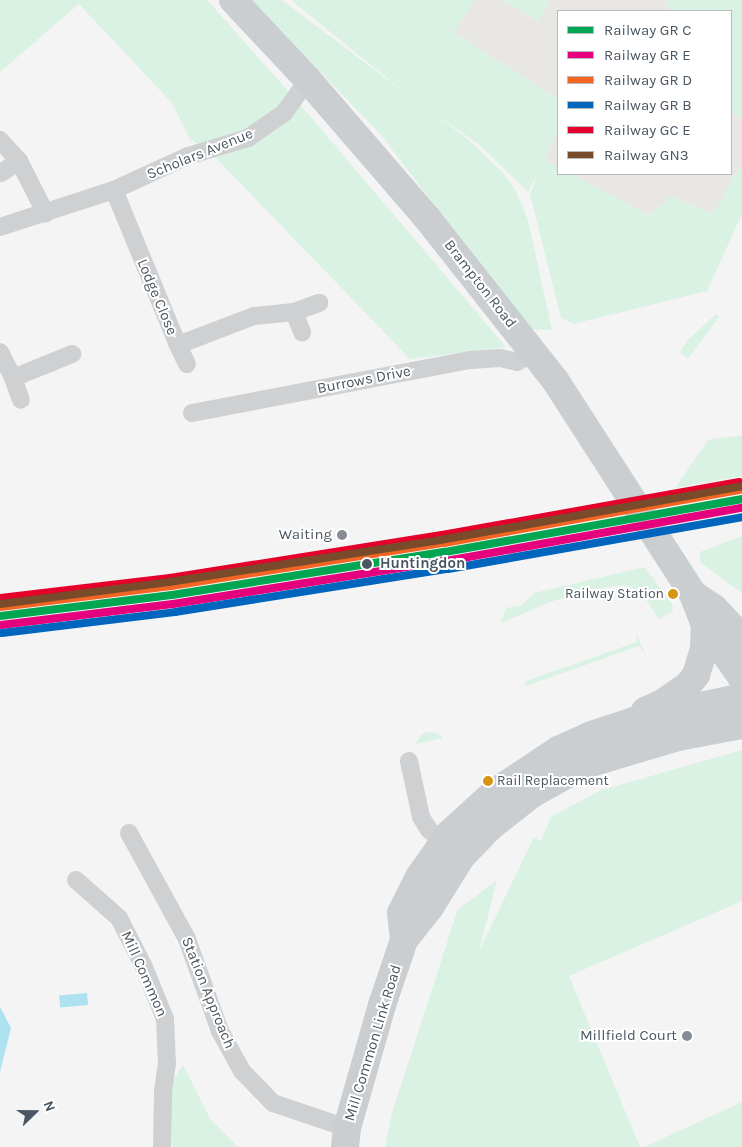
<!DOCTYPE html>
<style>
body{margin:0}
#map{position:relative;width:742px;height:1147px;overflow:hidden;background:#f4f4f4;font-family:Karla,sans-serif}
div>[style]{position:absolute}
.commercial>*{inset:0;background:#e8e7e3}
.green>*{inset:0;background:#d9f2e3}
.water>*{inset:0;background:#aee2f0;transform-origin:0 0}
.street>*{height:18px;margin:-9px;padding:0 9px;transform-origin:9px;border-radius:9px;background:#ced0d2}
.primary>*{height:28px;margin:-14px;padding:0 14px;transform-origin:14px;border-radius:14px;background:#caced1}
.rail-1>*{height:8px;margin:-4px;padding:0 4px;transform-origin:4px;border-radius:4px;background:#00a651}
.rail-2>*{height:8px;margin:-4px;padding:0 4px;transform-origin:4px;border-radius:4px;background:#e5007d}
.rail-3>*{height:8px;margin:-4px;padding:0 4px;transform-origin:4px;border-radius:4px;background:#f26522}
.rail-4>*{height:8px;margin:-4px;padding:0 4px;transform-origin:4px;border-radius:4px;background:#0065bd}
.rail-5>*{height:8px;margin:-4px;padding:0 4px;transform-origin:4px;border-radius:4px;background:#e4002b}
.rail-6>*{height:8px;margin:-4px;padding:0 4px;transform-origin:4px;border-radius:4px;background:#7a4b2a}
.dots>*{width:14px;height:14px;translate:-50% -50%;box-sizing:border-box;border:2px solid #fff;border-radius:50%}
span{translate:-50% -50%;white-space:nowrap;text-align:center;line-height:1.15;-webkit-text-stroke:4px #fff;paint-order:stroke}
.bus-label{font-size:14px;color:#4a5661}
.right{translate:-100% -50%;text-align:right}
.left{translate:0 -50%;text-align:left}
.street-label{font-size:15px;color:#4a5661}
.poi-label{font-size:15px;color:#4a5661}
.stop-label{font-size:15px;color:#4a5661;font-weight:700}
.legend{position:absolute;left:557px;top:10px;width:175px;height:165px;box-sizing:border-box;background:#fff;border:1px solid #b7bbc0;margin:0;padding:6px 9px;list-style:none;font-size:15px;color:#4a5661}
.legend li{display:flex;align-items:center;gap:10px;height:25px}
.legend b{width:25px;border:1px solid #b7bbc0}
.north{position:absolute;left:10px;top:1087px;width:50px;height:50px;-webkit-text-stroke:4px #fff;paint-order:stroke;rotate:68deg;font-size:14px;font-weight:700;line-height:20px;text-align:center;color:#4a5661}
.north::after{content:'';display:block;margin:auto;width:18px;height:22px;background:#4a5661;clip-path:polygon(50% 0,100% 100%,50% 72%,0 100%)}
</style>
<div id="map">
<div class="commercial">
<i style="clip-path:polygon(474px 0,503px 0,538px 21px,550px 0,667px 0,665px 5px,675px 11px,558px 11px,558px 99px,454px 33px)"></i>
<i style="clip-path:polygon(731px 112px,742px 120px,742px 163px,713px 214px,671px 196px,649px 215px,571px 174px,731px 174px)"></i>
<i style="clip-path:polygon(558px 130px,558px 167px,544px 160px)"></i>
</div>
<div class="green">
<i style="clip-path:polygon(0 0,207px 0,304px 109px,506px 347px,410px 359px,215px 157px,189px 138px,172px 103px,79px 4px,0 72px)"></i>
<i style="clip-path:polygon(251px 0,282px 0,408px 95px,291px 0,474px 0,454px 33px,558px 99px,558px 130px,544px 160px,558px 167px,558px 174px,571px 174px,649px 215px,671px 196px,713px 214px,742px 163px,742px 214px,707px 291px,573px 324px,561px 318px,530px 194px,539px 171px,528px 192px,480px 145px,433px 113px,469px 140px,504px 174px,516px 191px,528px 220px,552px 330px,528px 329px,382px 136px)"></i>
<i style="clip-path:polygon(503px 0,550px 0,539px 21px)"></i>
<i style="clip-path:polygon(667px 0,742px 0,742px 120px,731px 112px,731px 11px,675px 11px,665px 5px)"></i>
<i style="clip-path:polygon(716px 314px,719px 317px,688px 359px,680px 352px,687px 341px)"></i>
<i style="clip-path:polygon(742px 435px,742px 476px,675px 488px,708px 440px)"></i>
<i style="clip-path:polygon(742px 536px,742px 593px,700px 562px,700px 552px)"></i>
<i style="clip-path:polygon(645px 567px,672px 604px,673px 611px,659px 619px,640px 591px,625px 585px,607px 587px,553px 601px,501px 623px,506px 608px,522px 605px,534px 593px)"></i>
<i style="clip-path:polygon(636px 633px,646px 656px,639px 646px,526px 686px,526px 681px,637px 642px)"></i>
<i style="clip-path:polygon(428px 732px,437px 733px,443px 738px,415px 744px,422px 734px)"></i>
<i style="clip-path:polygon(742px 750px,742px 901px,569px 976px,640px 1147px,385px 1147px,392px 1113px,458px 909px,497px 880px,479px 951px,534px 837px,541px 841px,551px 817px,599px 791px)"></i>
<i style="clip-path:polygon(183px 1065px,210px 1119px,238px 1147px,172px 1147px,170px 1085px)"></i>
<i style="clip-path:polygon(742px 1102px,742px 1147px,644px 1147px)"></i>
</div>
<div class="water">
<i style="left:87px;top:993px;width:12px;height:28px;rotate:85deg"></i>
<i style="clip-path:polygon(0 1007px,11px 1028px,0 1072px)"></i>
</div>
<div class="street">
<i style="left:0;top:140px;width:28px;rotate:48deg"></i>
<i style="left:19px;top:161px;width:59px;rotate:63deg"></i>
<i style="left:1px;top:173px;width:22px;rotate:-34deg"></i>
<i style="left:114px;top:190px;width:168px;rotate:67.6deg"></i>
<i style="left:178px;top:345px;width:81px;rotate:-20.9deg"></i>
<i style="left:254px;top:316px;width:40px;rotate:-5.7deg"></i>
<i style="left:294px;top:312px;width:27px;rotate:-20deg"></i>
<i style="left:0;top:227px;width:120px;rotate:-18deg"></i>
<i style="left:114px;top:190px;width:81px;rotate:-24.7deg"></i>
<i style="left:188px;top:156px;width:63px;rotate:-16.7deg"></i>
<i style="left:248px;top:138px;width:44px;rotate:-34.8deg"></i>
<i style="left:284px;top:113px;width:41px;rotate:-54deg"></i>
<i style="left:294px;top:312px;width:22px;rotate:68deg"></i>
<i style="left:178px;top:345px;width:21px;rotate:65deg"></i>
<i style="left:0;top:352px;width:29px;rotate:63deg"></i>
<i style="left:13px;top:378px;width:64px;rotate:-22.1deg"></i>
<i style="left:13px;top:378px;width:23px;rotate:70deg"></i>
<i style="left:192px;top:413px;width:284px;rotate:-10.8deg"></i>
<i style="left:471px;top:360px;width:29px;rotate:-4deg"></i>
<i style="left:500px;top:358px;width:17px;rotate:13deg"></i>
<i style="left:517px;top:362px;width:19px;rotate:-32deg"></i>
<i style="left:409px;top:761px;width:57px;rotate:77.9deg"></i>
<i style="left:421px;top:817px;width:15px;rotate:58deg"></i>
<i style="left:429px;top:830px;width:29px;rotate:38deg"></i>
<i style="left:129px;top:833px;width:121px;rotate:61.3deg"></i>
<i style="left:187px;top:939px;width:98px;rotate:70.3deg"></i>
<i style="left:220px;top:1031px;width:46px;rotate:61.2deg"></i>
<i style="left:242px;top:1071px;width:45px;rotate:45.9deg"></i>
<i style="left:273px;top:1103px;width:78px;rotate:18.7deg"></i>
<i style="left:76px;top:880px;width:57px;rotate:41.5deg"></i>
<i style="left:119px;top:918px;width:55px;rotate:63deg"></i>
<i style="left:144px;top:967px;width:56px;rotate:68deg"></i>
<i style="left:165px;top:1019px;width:44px;rotate:87.4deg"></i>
<i style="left:167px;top:1063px;width:29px;rotate:98deg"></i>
<i style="left:163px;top:1092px;width:55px;rotate:91deg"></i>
</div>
<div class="primary">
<i style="left:233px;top:0;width:110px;rotate:46.8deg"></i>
<i style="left:308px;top:80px;width:182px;rotate:49.2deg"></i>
<i style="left:427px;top:218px;width:206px;rotate:51.7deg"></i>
<i style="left:555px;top:380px;width:255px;rotate:57.2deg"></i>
<i style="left:693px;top:594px;width:33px;rotate:69deg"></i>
<i style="left:705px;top:625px;width:65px;rotate:55.1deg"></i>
<i style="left:696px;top:596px;width:22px;rotate:34deg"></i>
<i style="left:714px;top:608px;width:41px;rotate:47deg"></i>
<i style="left:645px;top:711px;width:21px;rotate:-25deg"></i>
<i style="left:664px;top:702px;width:29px;rotate:-35deg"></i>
<i style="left:688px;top:685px;width:13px;rotate:-51deg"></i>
<i style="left:696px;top:675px;width:27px;rotate:-73deg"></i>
<i style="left:704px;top:649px;width:24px;rotate:-88deg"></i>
<i style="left:404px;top:940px;width:27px;rotate:-96deg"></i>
<i style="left:401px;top:913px;width:40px;rotate:-63.4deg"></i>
<i style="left:419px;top:877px;width:54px;rotate:-54.8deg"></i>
<i style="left:450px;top:833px;width:61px;rotate:-42.3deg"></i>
<i style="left:495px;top:792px;width:76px;rotate:-33.7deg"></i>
<i style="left:558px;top:750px;width:36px;rotate:-24deg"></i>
<i style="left:591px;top:735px;width:45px;rotate:-18deg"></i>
<i style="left:634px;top:721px;width:111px;rotate:-12.5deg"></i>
<i style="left:345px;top:1147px;width:19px;rotate:-84deg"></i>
<i style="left:347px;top:1128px;width:128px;rotate:-74.1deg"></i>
<i style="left:382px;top:1005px;width:69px;rotate:-71.3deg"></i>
<i style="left:404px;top:940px;width:42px;rotate:-51.8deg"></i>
<i style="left:430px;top:907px;width:60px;rotate:-57.9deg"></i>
<i style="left:462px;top:856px;width:40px;rotate:-46deg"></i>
<i style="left:490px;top:827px;width:53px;rotate:-38.2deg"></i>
<i style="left:532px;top:794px;width:60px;rotate:-29.1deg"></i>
<i style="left:584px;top:765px;width:98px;rotate:-16.6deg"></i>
<i style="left:678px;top:737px;width:65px;rotate:-10.6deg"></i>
</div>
<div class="rail-1">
<i style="left:0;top:616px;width:173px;rotate:-7deg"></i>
<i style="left:172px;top:595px;width:276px;rotate:-9deg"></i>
<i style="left:445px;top:552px;width:302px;rotate:-10.1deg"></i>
</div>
<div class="rail-2">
<i style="left:1px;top:625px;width:173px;rotate:-7deg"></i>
<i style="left:173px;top:604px;width:276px;rotate:-9deg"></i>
<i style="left:446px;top:561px;width:301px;rotate:-10.2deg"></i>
</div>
<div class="rail-3">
<i style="left:0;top:607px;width:172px;rotate:-7deg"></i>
<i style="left:171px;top:586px;width:276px;rotate:-9deg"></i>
<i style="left:444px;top:543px;width:301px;rotate:-10.2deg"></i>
</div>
<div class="rail-4">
<i style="left:2px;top:633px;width:174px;rotate:-6.9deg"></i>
<i style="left:175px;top:612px;width:276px;rotate:-9deg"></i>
<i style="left:448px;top:569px;width:299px;rotate:-10deg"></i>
</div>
<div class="rail-5">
<i style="left:0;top:598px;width:171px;rotate:-6.7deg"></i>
<i style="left:170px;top:578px;width:275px;rotate:-9deg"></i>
<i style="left:442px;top:535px;width:302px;rotate:-10.1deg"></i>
</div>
<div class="rail-6">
<i style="left:0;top:604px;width:170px;rotate:-7.4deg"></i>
<i style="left:169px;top:582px;width:274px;rotate:-8.8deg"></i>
<i style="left:440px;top:540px;width:307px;rotate:-10.1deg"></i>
</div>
<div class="dots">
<i style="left:342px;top:535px;background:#868d94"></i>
<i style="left:367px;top:564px;background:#4a5661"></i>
<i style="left:673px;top:594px;background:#d49613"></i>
<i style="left:488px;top:781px;background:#d49613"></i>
<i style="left:687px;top:1036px;background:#868d94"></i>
</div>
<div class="bus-label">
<span class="right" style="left:664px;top:594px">Railway Station</span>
<span class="left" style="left:497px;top:781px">Rail Replacement</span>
</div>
<div class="street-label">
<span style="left:200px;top:154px;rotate:-22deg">Scholars Avenue</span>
<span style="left:480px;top:284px;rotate:52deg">Brampton Road</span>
<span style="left:157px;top:297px;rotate:67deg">Lodge Close</span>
<span style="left:364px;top:380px;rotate:-11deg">Burrows Drive</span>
<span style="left:144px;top:974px;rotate:66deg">Mill Common</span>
<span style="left:208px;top:993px;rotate:68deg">Station Approach</span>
<span style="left:373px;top:1043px;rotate:-73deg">Mill Common Link Road</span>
</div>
<div class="poi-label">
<span class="right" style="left:332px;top:535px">Waiting</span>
<span class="right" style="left:677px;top:1036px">Millfield Court</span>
</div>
<div class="stop-label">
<span class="left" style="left:380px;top:564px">Huntingdon</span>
</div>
<ul class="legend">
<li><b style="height:6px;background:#00a651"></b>Railway GR C</li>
<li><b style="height:6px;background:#e5007d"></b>Railway GR E</li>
<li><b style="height:6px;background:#f26522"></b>Railway GR D</li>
<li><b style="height:6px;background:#0065bd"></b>Railway GR B</li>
<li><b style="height:6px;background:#e4002b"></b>Railway GC E</li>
<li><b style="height:6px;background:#7a4b2a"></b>Railway GN3</li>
</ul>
<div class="north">N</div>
</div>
